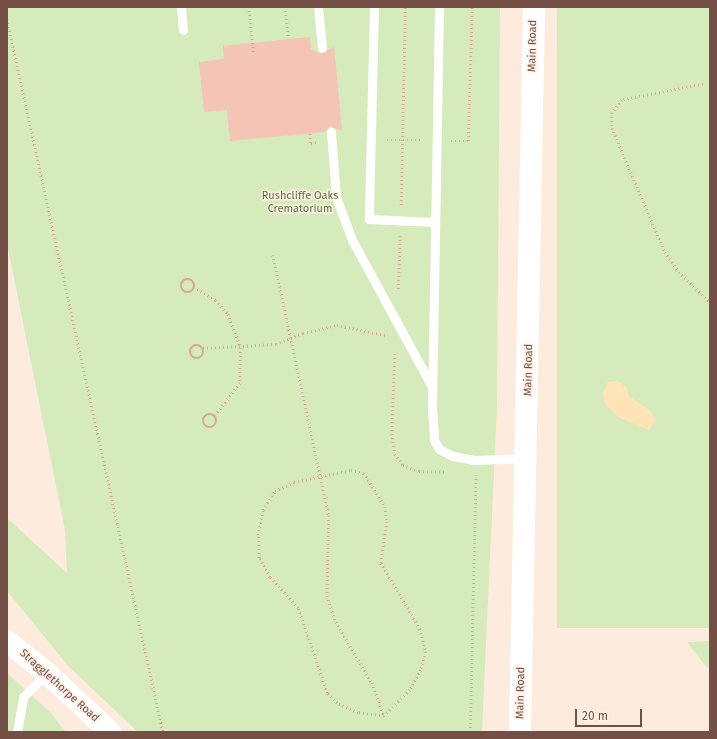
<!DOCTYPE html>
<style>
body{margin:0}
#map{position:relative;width:717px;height:739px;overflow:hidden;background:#fdecde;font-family:"Fira Sans",sans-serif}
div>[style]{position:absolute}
.green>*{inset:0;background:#d6ebbc;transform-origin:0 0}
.sand>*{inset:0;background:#ffe4b6}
.building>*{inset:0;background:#f4c4b4}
.path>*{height:2.5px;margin-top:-1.25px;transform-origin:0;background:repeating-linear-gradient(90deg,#d8a798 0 1px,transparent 0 4px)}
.path>.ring{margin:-1.25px;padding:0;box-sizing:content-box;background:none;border:2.5px solid #d8a798;border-radius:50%}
.lane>*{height:9px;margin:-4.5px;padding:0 4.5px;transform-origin:4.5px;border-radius:4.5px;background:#fff}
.secondary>*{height:22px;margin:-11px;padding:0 11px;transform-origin:11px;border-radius:11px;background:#fff}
span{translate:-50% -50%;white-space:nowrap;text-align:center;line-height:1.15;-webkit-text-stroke:3px #fff1e5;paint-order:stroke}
.street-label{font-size:11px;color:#744f45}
.park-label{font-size:11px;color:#54753a}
.frame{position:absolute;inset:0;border:8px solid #744f45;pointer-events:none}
.scale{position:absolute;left:575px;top:709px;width:67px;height:18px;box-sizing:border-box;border:2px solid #744f45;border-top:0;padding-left:5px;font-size:12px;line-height:14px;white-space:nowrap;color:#744f45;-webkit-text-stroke:3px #fff1e5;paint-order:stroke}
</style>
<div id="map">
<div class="green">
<i style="clip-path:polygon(7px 7px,500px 7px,497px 408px,482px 732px,138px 732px,69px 667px,7px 591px,7px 518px,67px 573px,65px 530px,7px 244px)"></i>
<i style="left:557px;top:7px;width:153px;height:621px"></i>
<i style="clip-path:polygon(710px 641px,710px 668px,706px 667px,687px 642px)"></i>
<i style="clip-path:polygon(7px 673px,49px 711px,66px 732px,7px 732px)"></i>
</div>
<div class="sand">
<i style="clip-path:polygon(618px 381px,626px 387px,629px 396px,652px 412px,655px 421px,649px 430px,616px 416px,605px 403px,603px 392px,608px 382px)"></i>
</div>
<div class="building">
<i style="clip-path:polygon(310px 37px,311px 49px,320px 54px,334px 47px,342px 131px,330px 126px,325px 132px,230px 141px,227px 110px,204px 112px,199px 62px,224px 59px,223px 46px)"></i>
</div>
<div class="path">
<i style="left:249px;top:7px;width:48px;rotate:84.1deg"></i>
<i style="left:285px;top:7px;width:32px;rotate:83deg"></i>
<i style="left:7px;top:19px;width:730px;rotate:77.66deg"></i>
<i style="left:703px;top:84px;width:83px;rotate:168.8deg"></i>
<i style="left:622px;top:100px;width:16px;rotate:128deg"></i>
<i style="left:612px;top:113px;width:15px;rotate:90deg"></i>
<i style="left:612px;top:128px;width:135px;rotate:66.9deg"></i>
<i style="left:665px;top:252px;width:24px;rotate:55deg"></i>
<i style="left:679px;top:272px;width:43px;rotate:44.1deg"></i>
<i style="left:310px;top:134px;width:9px;rotate:84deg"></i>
<i style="left:311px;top:143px;width:5px;rotate:-11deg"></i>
<i style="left:387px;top:140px;width:35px"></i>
<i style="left:451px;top:141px;width:17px"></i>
<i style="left:468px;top:141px;width:134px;rotate:-88.3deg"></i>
<i style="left:401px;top:205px;width:198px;rotate:-88.8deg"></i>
<i style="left:273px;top:255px;width:267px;rotate:77.9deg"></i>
<i style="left:329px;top:516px;width:80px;rotate:91.4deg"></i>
<i style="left:327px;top:596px;width:28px;rotate:71deg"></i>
<i style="left:336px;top:622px;width:71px;rotate:59.5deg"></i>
<i style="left:372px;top:683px;width:35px;rotate:70deg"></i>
<i class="ring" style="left:181px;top:279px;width:11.5px;height:11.5px"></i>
<i style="left:194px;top:287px;width:26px;rotate:31deg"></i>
<i style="left:216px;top:300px;width:18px;rotate:49deg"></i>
<i style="left:228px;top:314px;width:36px;rotate:69deg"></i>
<i style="left:241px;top:348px;width:35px;rotate:92deg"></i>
<i style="left:240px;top:383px;width:41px;rotate:127.1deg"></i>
<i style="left:398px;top:289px;width:53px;rotate:-87.8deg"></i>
<i class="ring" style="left:190px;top:345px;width:11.5px;height:11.5px"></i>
<i style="left:203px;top:348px;width:73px;rotate:-3.1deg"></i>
<i style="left:276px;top:344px;width:29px;rotate:-22deg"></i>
<i style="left:303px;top:333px;width:35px;rotate:-13deg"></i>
<i style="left:337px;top:325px;width:49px;rotate:11.8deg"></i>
<i style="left:395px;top:354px;width:80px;rotate:92.1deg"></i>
<i style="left:392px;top:434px;width:20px;rotate:81deg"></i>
<i style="left:395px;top:454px;width:14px;rotate:54deg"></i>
<i style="left:403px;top:465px;width:17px;rotate:21deg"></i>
<i style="left:419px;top:471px;width:28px;rotate:2deg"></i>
<i class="ring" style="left:203px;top:414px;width:11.5px;height:11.5px"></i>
<i style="left:351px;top:470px;width:13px;rotate:13deg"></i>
<i style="left:364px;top:473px;width:40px;rotate:58deg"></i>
<i style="left:385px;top:507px;width:15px;rotate:82deg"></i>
<i style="left:387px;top:522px;width:41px;rotate:98.3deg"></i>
<i style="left:381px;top:563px;width:77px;rotate:59.4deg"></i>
<i style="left:420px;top:629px;width:24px;rotate:75deg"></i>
<i style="left:426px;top:652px;width:19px;rotate:106deg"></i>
<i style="left:421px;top:670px;width:23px;rotate:119deg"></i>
<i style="left:410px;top:690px;width:37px;rotate:135deg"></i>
<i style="left:384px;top:716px;width:26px;rotate:-173deg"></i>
<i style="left:358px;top:713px;width:23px;rotate:-155deg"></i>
<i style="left:337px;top:703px;width:14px;rotate:-135deg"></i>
<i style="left:327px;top:693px;width:90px;rotate:-108.8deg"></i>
<i style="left:298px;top:608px;width:42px;rotate:-132.1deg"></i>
<i style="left:270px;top:577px;width:22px;rotate:-120deg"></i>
<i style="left:259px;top:558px;width:23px;rotate:-92deg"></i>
<i style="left:258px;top:535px;width:25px;rotate:-79deg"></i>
<i style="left:263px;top:510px;width:22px;rotate:-58deg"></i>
<i style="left:275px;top:491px;width:21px;rotate:-25deg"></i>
<i style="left:294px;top:482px;width:58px;rotate:-11.9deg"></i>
<i style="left:470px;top:732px;width:257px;rotate:-88.7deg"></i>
</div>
<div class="lane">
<i style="left:181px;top:7px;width:23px;rotate:85deg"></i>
<i style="left:318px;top:7px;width:41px;rotate:84.4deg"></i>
<i style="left:374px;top:7px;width:212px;rotate:91.4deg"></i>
<i style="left:369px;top:219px;width:65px;rotate:2.6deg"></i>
<i style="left:439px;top:7px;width:401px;rotate:91deg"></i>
<i style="left:432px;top:408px;width:32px;rotate:86deg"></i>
<i style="left:434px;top:440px;width:10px;rotate:61deg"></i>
<i style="left:439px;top:449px;width:16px;rotate:27deg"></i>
<i style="left:453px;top:456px;width:21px;rotate:11deg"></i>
<i style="left:474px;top:460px;width:52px;rotate:-2.2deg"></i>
<i style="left:331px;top:132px;width:65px;rotate:85.6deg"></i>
<i style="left:336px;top:197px;width:46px;rotate:69.6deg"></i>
<i style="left:352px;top:240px;width:167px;rotate:61.4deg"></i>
<i style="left:17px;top:732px;width:36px;rotate:-80deg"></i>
<i style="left:23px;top:697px;width:34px;rotate:-45deg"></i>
</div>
<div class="secondary">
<i style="left:7px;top:641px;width:51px;rotate:38.7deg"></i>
<i style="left:47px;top:673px;width:86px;rotate:43.1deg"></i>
<i style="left:520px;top:732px;width:725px;rotate:-88.89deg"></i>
</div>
<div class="street-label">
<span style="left:533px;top:46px;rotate:-89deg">Main Road</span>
<span style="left:529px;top:370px;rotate:-89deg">Main Road</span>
<span style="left:59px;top:686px;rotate:42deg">Stragglethorpe Road</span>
<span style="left:521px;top:693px;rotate:-89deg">Main Road</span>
</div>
<div class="park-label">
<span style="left:300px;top:203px">Rushcliffe Oaks<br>Crematorium</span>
</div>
<div class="frame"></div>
<div class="scale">20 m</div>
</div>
